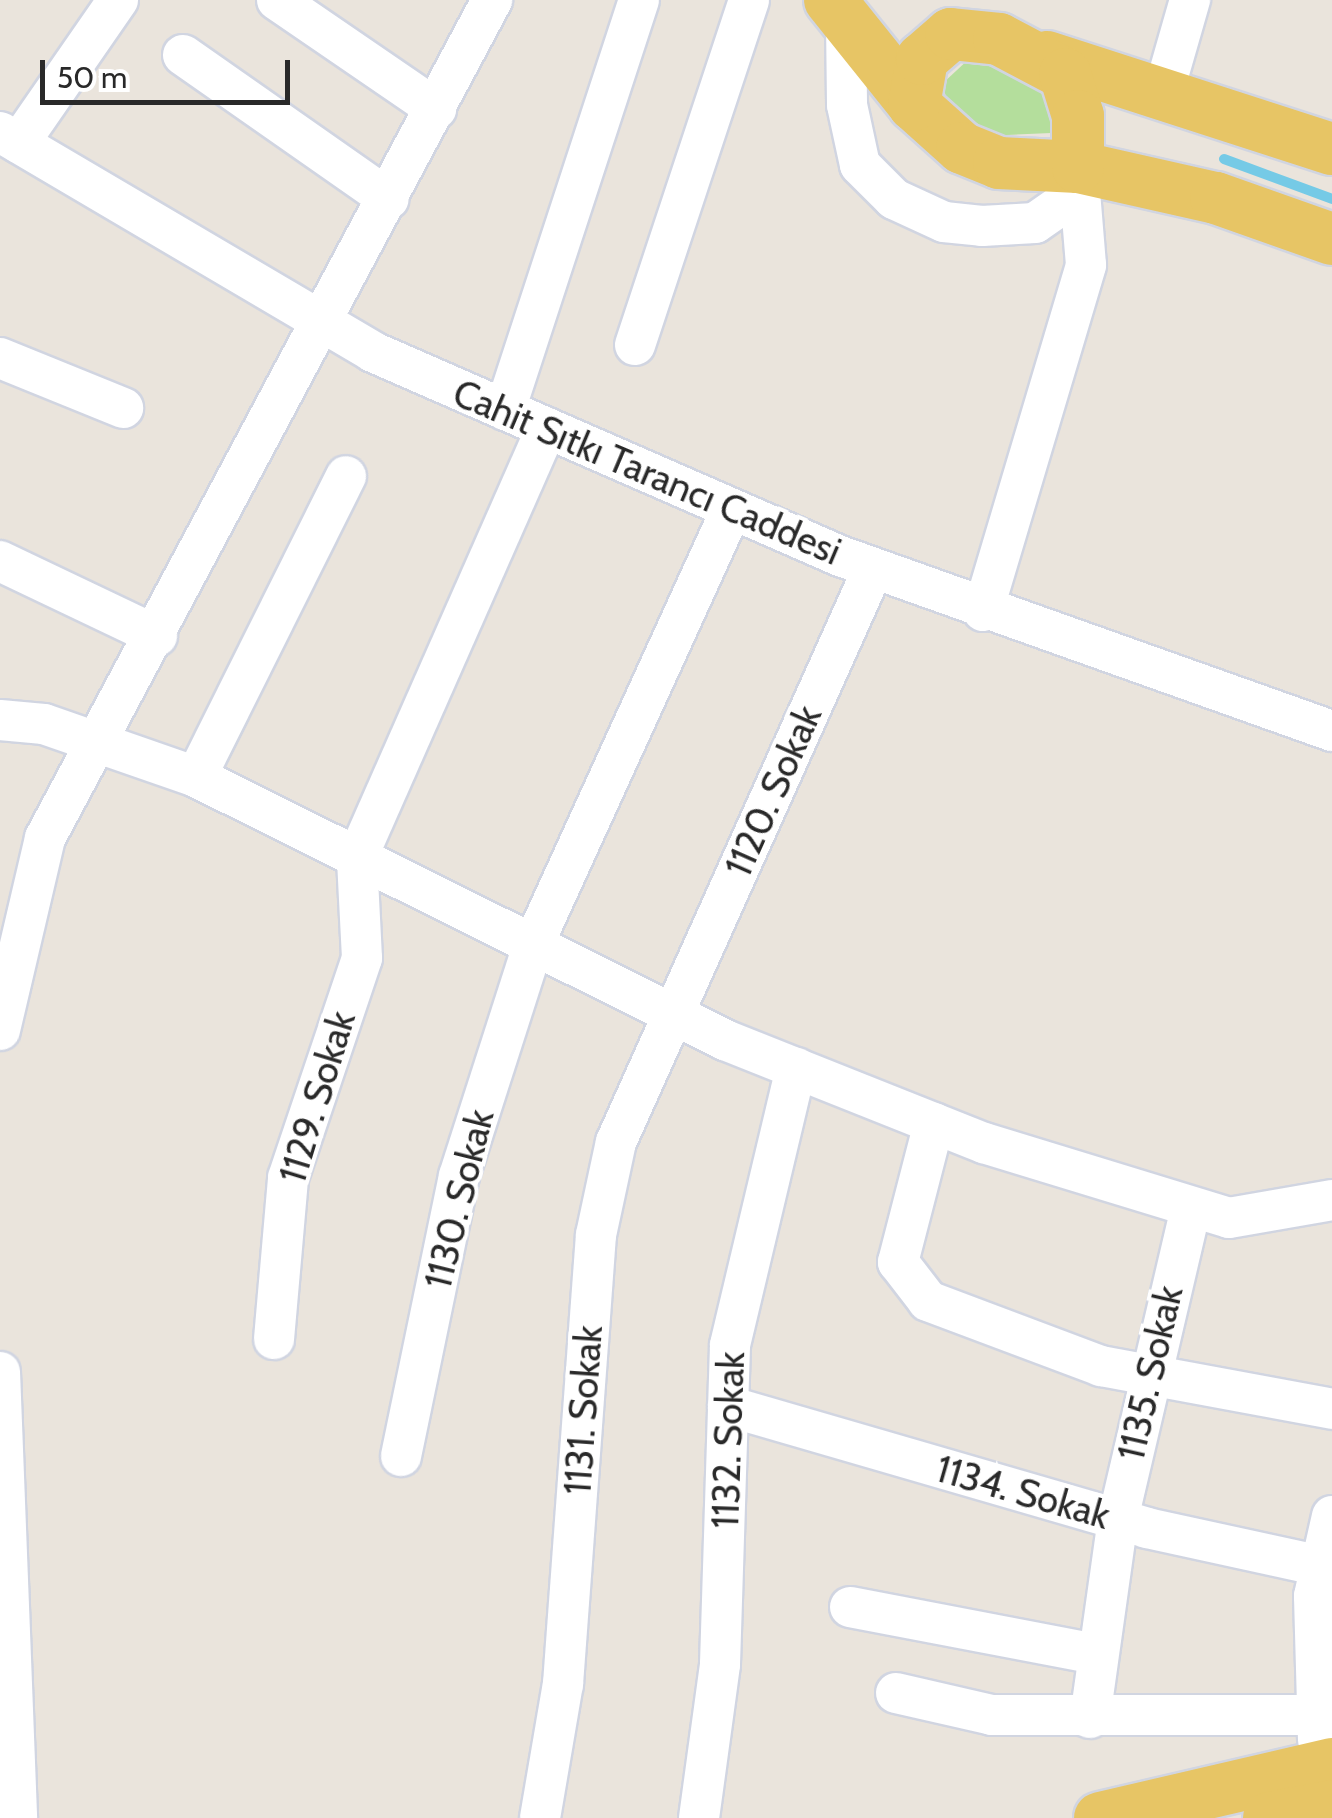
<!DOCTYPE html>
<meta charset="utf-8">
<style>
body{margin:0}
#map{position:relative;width:1332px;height:1818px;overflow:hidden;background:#eae4dc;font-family:Cabin,sans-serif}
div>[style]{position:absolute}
.green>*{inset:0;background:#b4de9c}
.stream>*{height:10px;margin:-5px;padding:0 5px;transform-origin:5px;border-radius:5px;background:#75cae6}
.roads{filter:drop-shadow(2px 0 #d1d5e1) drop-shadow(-2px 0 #d1d5e1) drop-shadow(0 2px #d1d5e1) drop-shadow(0 -2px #d1d5e1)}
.minor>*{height:40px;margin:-20px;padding:0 20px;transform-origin:20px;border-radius:20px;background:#fff}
.major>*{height:52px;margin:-26px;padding:0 26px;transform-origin:26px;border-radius:26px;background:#e7c565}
span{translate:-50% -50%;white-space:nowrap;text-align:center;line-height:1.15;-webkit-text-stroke:8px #fff;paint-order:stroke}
.street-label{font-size:38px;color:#292929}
.scale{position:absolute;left:40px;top:60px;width:250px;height:45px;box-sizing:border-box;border:5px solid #292929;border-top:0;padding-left:12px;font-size:30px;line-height:35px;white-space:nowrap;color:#292929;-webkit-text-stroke:8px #fff;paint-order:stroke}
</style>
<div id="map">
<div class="green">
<i style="clip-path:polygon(971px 57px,999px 58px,1042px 89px,1053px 107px,1051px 133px,984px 136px,948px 103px,942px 84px)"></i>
</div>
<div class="stream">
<i style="left:1224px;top:159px;width:115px;rotate:20.3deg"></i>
</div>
<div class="roads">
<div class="minor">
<i style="left:277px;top:0;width:193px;rotate:34.4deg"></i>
<i style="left:846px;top:21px;width:84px;rotate:89.3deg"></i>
<i style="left:847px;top:105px;width:61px;rotate:77.8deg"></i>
<i style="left:860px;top:165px;width:48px;rotate:45deg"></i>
<i style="left:894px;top:199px;width:55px;rotate:24.7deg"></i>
<i style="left:944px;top:222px;width:38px;rotate:6deg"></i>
<i style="left:982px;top:226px;width:53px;rotate:-3.2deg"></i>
<i style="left:1035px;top:223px;width:56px;rotate:-34.8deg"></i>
<i style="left:183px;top:55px;width:251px;rotate:35deg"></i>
<i style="left:1165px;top:87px;width:91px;rotate:-74deg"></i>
<i style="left:0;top:132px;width:433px;rotate:30.5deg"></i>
<i style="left:373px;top:352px;width:510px;rotate:23.6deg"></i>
<i style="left:840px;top:556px;width:522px;rotate:19.58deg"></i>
<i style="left:19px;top:143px;width:174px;rotate:-55.3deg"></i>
<i style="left:635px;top:345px;width:363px;rotate:-71.7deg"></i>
<i style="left:0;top:358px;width:133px;rotate:22.1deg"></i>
<i style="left:505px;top:410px;width:431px;rotate:-71.9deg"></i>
<i style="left:0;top:561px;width:174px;rotate:25.5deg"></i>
<i style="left:983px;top:611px;width:361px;rotate:-73.4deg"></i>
<i style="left:1086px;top:265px;width:98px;rotate:-94.7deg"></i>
<i style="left:0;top:720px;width:44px;rotate:5.2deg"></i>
<i style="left:44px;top:724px;width:161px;rotate:19.2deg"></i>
<i style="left:196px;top:777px;width:591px;rotate:26.43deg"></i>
<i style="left:725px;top:1040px;width:279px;rotate:21.7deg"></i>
<i style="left:984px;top:1143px;width:256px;rotate:17deg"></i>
<i style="left:1229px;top:1218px;width:105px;rotate:-9.9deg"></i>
<i style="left:196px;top:777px;width:336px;rotate:-63.5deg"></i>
<i style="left:0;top:1030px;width:197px;rotate:-76.8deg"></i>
<i style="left:45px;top:838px;width:950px;rotate:-61.92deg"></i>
<i style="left:934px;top:1123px;width:144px;rotate:104.5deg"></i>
<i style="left:898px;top:1262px;width:49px;rotate:52.4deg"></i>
<i style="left:928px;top:1301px;width:185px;rotate:20.6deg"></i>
<i style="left:1101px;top:1366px;width:235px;rotate:10.5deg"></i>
<i style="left:274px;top:1339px;width:162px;rotate:-85deg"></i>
<i style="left:288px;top:1178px;width:232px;rotate:-71.4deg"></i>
<i style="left:362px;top:958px;width:100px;rotate:-92.9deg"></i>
<i style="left:357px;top:858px;width:470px;rotate:-66.2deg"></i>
<i style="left:0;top:1372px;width:446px;rotate:87.8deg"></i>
<i style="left:728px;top:1406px;width:436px;rotate:16.2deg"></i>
<i style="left:1147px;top:1528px;width:178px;rotate:12.3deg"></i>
<i style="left:401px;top:1456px;width:286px;rotate:-78.3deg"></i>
<i style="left:459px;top:1176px;width:243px;rotate:-72.2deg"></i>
<i style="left:533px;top:945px;width:479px;rotate:-65.5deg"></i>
<i style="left:850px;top:1607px;width:251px;rotate:10.8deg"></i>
<i style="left:896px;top:1693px;width:98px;rotate:12.9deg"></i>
<i style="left:992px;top:1715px;width:326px"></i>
<i style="left:1090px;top:1718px;width:201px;rotate:-82deg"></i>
<i style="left:1118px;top:1519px;width:320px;rotate:-76.8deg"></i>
<i style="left:1318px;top:1740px;width:144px;rotate:-91.6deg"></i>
<i style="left:1314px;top:1596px;width:82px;rotate:-77.3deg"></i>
<i style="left:540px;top:1818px;width:136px;rotate:-80.3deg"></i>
<i style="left:563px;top:1684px;width:450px;rotate:-85.8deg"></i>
<i style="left:596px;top:1235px;width:95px;rotate:-77.9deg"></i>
<i style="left:616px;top:1142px;width:628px;rotate:-65.84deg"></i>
<i style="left:699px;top:1818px;width:155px;rotate:-82.2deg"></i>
<i style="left:720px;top:1664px;width:319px;rotate:-88.2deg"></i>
<i style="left:730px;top:1345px;width:285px;rotate:-76.6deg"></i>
</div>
<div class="major">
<i style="left:830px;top:0;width:134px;rotate:51.3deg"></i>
<i style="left:914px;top:105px;width:64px;rotate:41.9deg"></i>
<i style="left:962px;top:148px;width:40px;rotate:22deg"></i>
<i style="left:999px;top:163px;width:79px;rotate:2.9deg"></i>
<i style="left:1078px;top:167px;width:141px;rotate:12.7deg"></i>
<i style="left:1216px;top:198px;width:123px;rotate:19.5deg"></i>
<i style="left:1047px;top:57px;width:299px;rotate:17.9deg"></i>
<i style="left:914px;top:105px;width:47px;rotate:-80.1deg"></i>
<i style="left:922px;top:59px;width:38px;rotate:-41deg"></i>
<i style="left:951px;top:34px;width:48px;rotate:5.9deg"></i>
<i style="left:999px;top:39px;width:75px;rotate:27.9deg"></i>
<i style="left:1065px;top:74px;width:44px;rotate:72.8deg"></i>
<i style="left:1078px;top:116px;width:51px;rotate:90deg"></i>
<i style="left:1100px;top:1818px;width:238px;rotate:-13.1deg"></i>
<i style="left:1269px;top:1818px;width:64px;rotate:-10.8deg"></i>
</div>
</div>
<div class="street-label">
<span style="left:647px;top:472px;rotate:23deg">Cahit Sıtkı Tarancı Caddesi</span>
<span style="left:773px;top:791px;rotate:-66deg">1120. Sokak</span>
<span style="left:317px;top:1097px;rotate:-73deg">1129. Sokak</span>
<span style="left:459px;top:1199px;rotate:-76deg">1130. Sokak</span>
<span style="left:1150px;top:1373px;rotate:-77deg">1135. Sokak</span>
<span style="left:583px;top:1410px;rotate:-86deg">1131. Sokak</span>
<span style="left:728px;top:1440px;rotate:-88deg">1132. Sokak</span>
<span style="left:1023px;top:1492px;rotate:16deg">1134. Sokak</span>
</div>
<div class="scale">50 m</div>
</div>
